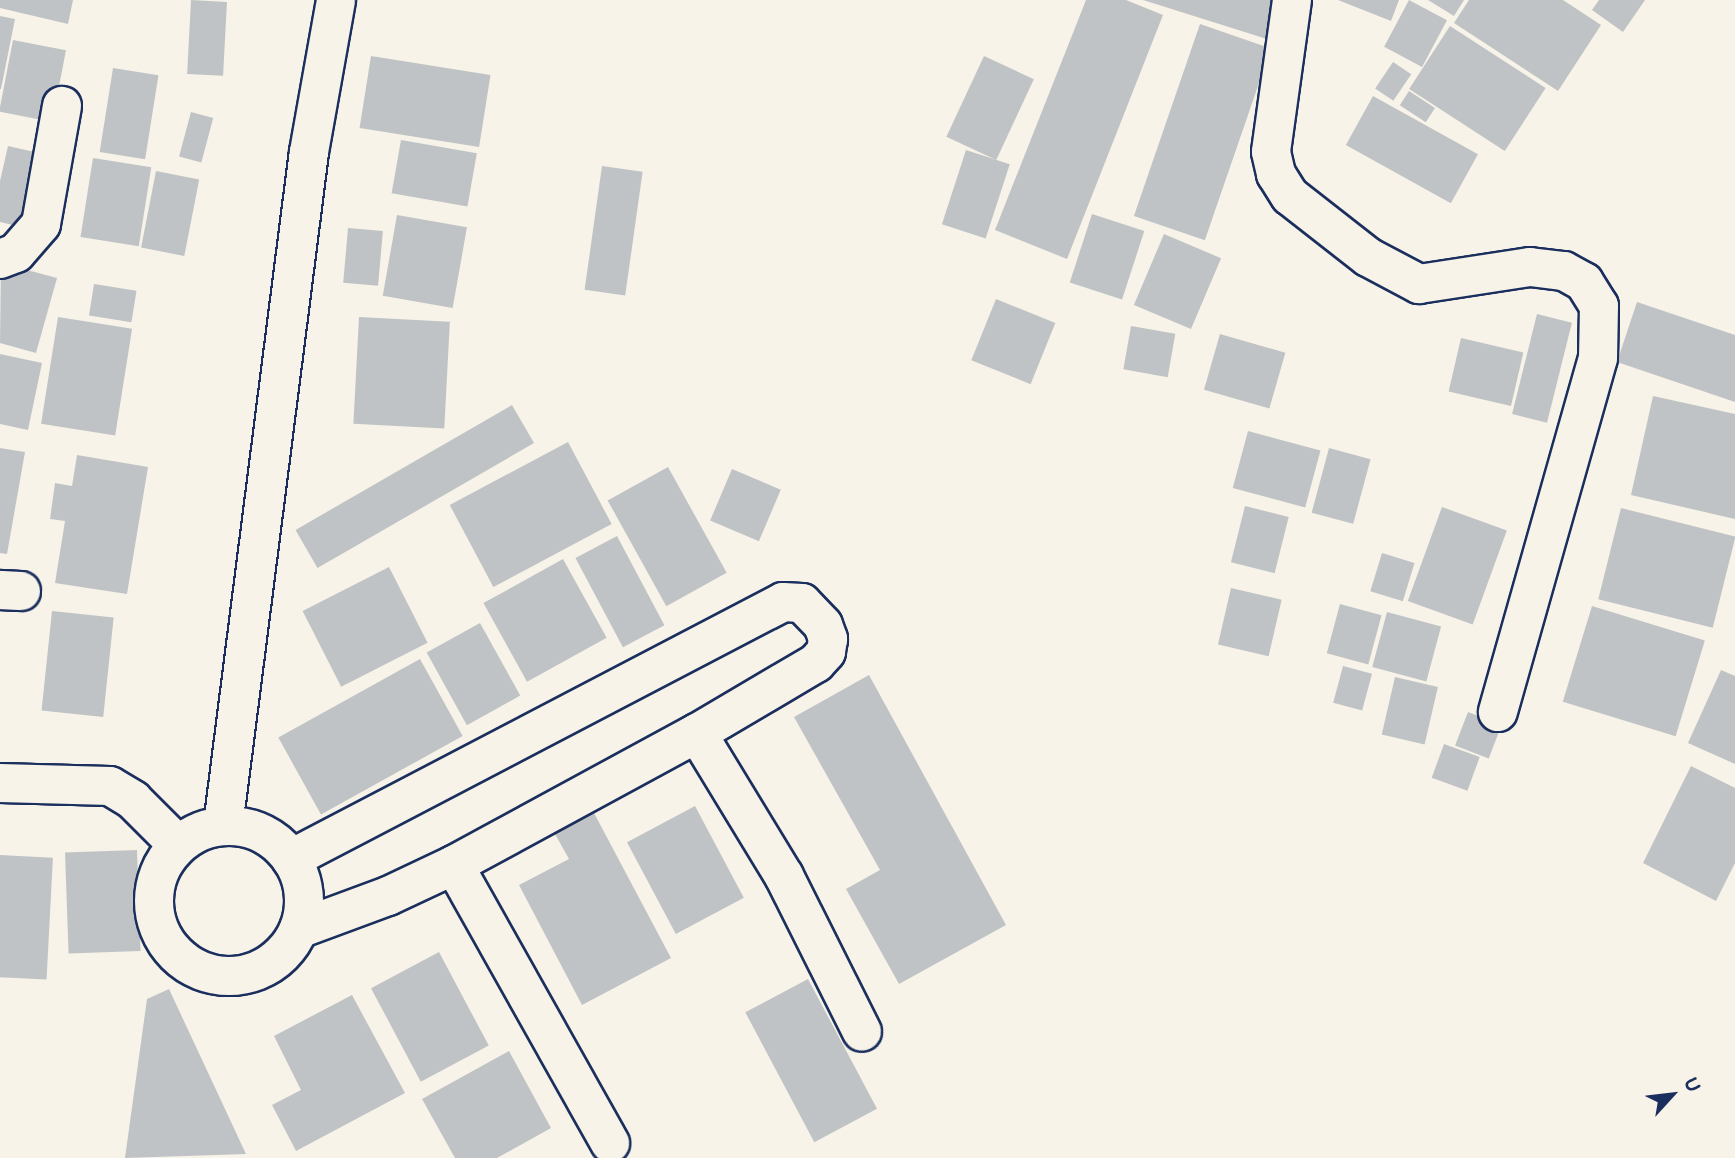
<!DOCTYPE html>
<style>
body{margin:0}
#map{position:relative;width:1735px;height:1158px;overflow:hidden;background:#f7f3e8;font-family:"Balsamiq Sans",sans-serif}
div>[style]{position:absolute}
.building>*{inset:0;background:#c0c3c5;transform-origin:0 0}
.roads{filter:drop-shadow(2px 0 #1b2f5e) drop-shadow(-2px 0 #1b2f5e) drop-shadow(0 2px #1b2f5e) drop-shadow(0 -2px #1b2f5e)}
.minor>*{height:38px;margin:-19px;padding:0 19px;transform-origin:19px;border-radius:19px;background:#f7f3e8}
.minor>.ring{margin:-19px;padding:0;box-sizing:content-box;background:none;border:38px solid #f7f3e8;border-radius:50%}
span{translate:-50% -50%;white-space:nowrap;text-align:center;line-height:1.15;-webkit-text-stroke:6px #f7f3e8;paint-order:stroke}
.north{position:absolute;left:1637px;top:1060px;width:70px;height:70px;-webkit-text-stroke:5px #f7f3e8;paint-order:stroke;rotate:63deg;font-size:19px;font-weight:700;line-height:28px;text-align:center;color:#1b2f5e}
.north::after{content:'';display:block;margin:auto;width:24px;height:32px;background:#1b2f5e;clip-path:polygon(50% 0,100% 100%,50% 72%,0 100%)}
</style>
<div id="map">
<div class="building">
<i style="clip-path:polygon(0 0,73px 0,68px 24px,0 8px)"></i>
<i style="left:191px;top:0;width:36px;height:74px;rotate:3deg"></i>
<i style="clip-path:polygon(1086px 0,1126px 0,1163px 15px,1067px 259px,995px 230px)"></i>
<i style="clip-path:polygon(1143px 0,1282px 0,1270px 40px)"></i>
<i style="clip-path:polygon(1338px 0,1399px 0,1391px 21px)"></i>
<i style="left:1409px;top:0;width:43px;height:53px;rotate:28deg"></i>
<i style="clip-path:polygon(1428px 0,1464px 0,1454px 16px)"></i>
<i style="clip-path:polygon(1469px 0,1563px 0,1601px 25px,1558px 91px,1454px 23px)"></i>
<i style="clip-path:polygon(1599px 0,1645px 0,1623px 32px,1592px 10px)"></i>
<i style="clip-path:polygon(0 16px,15px 19px,1px 89px,0 89px)"></i>
<i style="left:1200px;top:24px;width:75px;height:203px;rotate:19deg"></i>
<i style="left:1450px;top:26px;width:114px;height:75px;rotate:33deg"></i>
<i style="left:13px;top:40px;width:54px;height:73px;rotate:11deg"></i>
<i style="left:371px;top:56px;width:121px;height:73px;rotate:9deg"></i>
<i style="left:984px;top:56px;width:55px;height:89px;rotate:25deg"></i>
<i style="left:1393px;top:62px;width:22px;height:32px;rotate:34deg"></i>
<i style="left:113px;top:68px;width:46px;height:85px;rotate:9deg"></i>
<i style="left:1409px;top:91px;width:31px;height:17px;rotate:33deg"></i>
<i style="left:1373px;top:96px;width:120px;height:56px;rotate:29deg"></i>
<i style="left:191px;top:112px;width:23px;height:46px;rotate:15deg"></i>
<i style="left:401px;top:140px;width:77px;height:54px;rotate:10deg"></i>
<i style="clip-path:polygon(8px 146px,48px 155px,30px 229px,0 222px,0 181px)"></i>
<i style="left:966px;top:150px;width:46px;height:78px;rotate:18deg"></i>
<i style="left:93px;top:158px;width:59px;height:80px;rotate:9deg"></i>
<i style="left:602px;top:166px;width:41px;height:125px;rotate:8deg"></i>
<i style="left:156px;top:171px;width:44px;height:78px;rotate:11deg"></i>
<i style="left:1092px;top:214px;width:55px;height:72px;rotate:18deg"></i>
<i style="left:397px;top:215px;width:71px;height:82px;rotate:10deg"></i>
<i style="left:348px;top:228px;width:35px;height:55px;rotate:5deg"></i>
<i style="left:1164px;top:234px;width:62px;height:77px;rotate:23deg"></i>
<i style="clip-path:polygon(1px 263px,57px 278px,36px 353px,0 343px)"></i>
<i style="left:94px;top:284px;width:43px;height:32px;rotate:9deg"></i>
<i style="left:996px;top:299px;width:64px;height:66px;rotate:22deg"></i>
<i style="clip-path:polygon(1637px 302px,1735px 335px,1735px 402px,1617px 362px)"></i>
<i style="left:1537px;top:314px;width:36px;height:103px;rotate:14deg"></i>
<i style="left:58px;top:317px;width:75px;height:108px;rotate:9deg"></i>
<i style="left:359px;top:317px;width:91px;height:107px;rotate:3deg"></i>
<i style="left:1131px;top:326px;width:45px;height:44px;rotate:10deg"></i>
<i style="left:1220px;top:334px;width:68px;height:58px;rotate:16deg"></i>
<i style="left:1461px;top:338px;width:64px;height:55px;rotate:13deg"></i>
<i style="clip-path:polygon(0 354px,42px 363px,28px 430px,0 424px)"></i>
<i style="clip-path:polygon(1653px 396px,1735px 414px,1735px 519px,1631px 495px)"></i>
<i style="left:512px;top:405px;width:44px;height:250px;rotate:60deg"></i>
<i style="left:1248px;top:431px;width:75px;height:59px;rotate:15deg"></i>
<i style="left:568px;top:442px;width:93px;height:134px;rotate:62deg"></i>
<i style="clip-path:polygon(0 448px,25px 452px,7px 554px,0 553px)"></i>
<i style="left:1329px;top:448px;width:43px;height:67px;rotate:15deg"></i>
<i style="clip-path:polygon(77px 455px,148px 467px,127px 594px,55px 583px,65px 521px,50px 519px,55px 483px,72px 486px)"></i>
<i style="left:668px;top:467px;width:121px;height:69px;rotate:61deg"></i>
<i style="left:732px;top:469px;width:53px;height:56px;rotate:23deg"></i>
<i style="left:1245px;top:506px;width:45px;height:58px;rotate:14deg"></i>
<i style="left:1442px;top:507px;width:69px;height:100px;rotate:20deg"></i>
<i style="left:1621px;top:508px;width:118px;height:94px;rotate:14deg"></i>
<i style="left:617px;top:536px;width:101px;height:47px;rotate:62deg"></i>
<i style="left:1382px;top:553px;width:34px;height:40px;rotate:17deg"></i>
<i style="left:563px;top:559px;width:90px;height:91px;rotate:61deg"></i>
<i style="left:389px;top:567px;width:85px;height:97px;rotate:63deg"></i>
<i style="left:1231px;top:588px;width:52px;height:58px;rotate:13deg"></i>
<i style="left:1340px;top:604px;width:43px;height:51px;rotate:15deg"></i>
<i style="left:1592px;top:606px;width:118px;height:100px;rotate:17deg"></i>
<i style="left:52px;top:611px;width:62px;height:100px;rotate:6deg"></i>
<i style="left:1387px;top:612px;width:56px;height:57px;rotate:15deg"></i>
<i style="left:480px;top:623px;width:83px;height:61px;rotate:61deg"></i>
<i style="left:420px;top:659px;width:88px;height:162px;rotate:61deg"></i>
<i style="left:1343px;top:666px;width:30px;height:38px;rotate:15deg"></i>
<i style="clip-path:polygon(1721px 670px,1735px 676px,1735px 764px,1688px 743px)"></i>
<i style="clip-path:polygon(869px 675px,1006px 925px,899px 984px,846px 889px,880px 870px,794px 717px)"></i>
<i style="left:1395px;top:677px;width:44px;height:59px;rotate:13deg"></i>
<i style="left:1468px;top:712px;width:36px;height:36px;rotate:21deg"></i>
<i style="left:1444px;top:744px;width:38px;height:36px;rotate:20deg"></i>
<i style="clip-path:polygon(1691px 766px,1735px 788px,1735px 863px,1716px 901px,1643px 863px)"></i>
<i style="left:695px;top:806px;width:104px;height:77px;rotate:62deg"></i>
<i style="clip-path:polygon(594px 813px,671px 958px,582px 1005px,519px 885px,569px 859px,555px 834px)"></i>
<i style="left:137px;top:850px;width:101px;height:72px;rotate:88deg"></i>
<i style="left:0;top:855px;width:53px;height:122px;rotate:3deg"></i>
<i style="left:439px;top:952px;width:106px;height:77px;rotate:62deg"></i>
<i style="left:808px;top:979px;width:147px;height:71px;rotate:62deg"></i>
<i style="clip-path:polygon(169px 989px,246px 1154px,125px 1158px,147px 999px)"></i>
<i style="clip-path:polygon(352px 995px,405px 1093px,296px 1151px,272px 1105px,301px 1090px,274px 1036px)"></i>
<i style="clip-path:polygon(509px 1051px,551px 1128px,497px 1158px,455px 1158px,422px 1099px)"></i>
</div>
<div class="roads">
<div class="minor">
<i style="left:1292px;top:0;width:153px;rotate:97.9deg"></i>
<i style="left:1271px;top:152px;width:23px;rotate:77deg"></i>
<i style="left:1276px;top:174px;width:26px;rotate:58deg"></i>
<i style="left:1290px;top:196px;width:99px;rotate:38deg"></i>
<i style="left:1368px;top:257px;width:58px;rotate:27.9deg"></i>
<i style="left:1419px;top:284px;width:112px;rotate:-8.7deg"></i>
<i style="left:1530px;top:267px;width:34px;rotate:7deg"></i>
<i style="left:1564px;top:271px;width:23px;rotate:29deg"></i>
<i style="left:1584px;top:282px;width:28px;rotate:58deg"></i>
<i style="left:1599px;top:306px;width:52px;rotate:91.1deg"></i>
<i style="left:1598px;top:358px;width:368px;rotate:105.8deg"></i>
<i style="left:0;top:259px;width:17px;rotate:-21deg"></i>
<i style="left:16px;top:253px;width:38px;rotate:-49deg"></i>
<i style="left:41px;top:224px;width:120px;rotate:-79.9deg"></i>
<i style="left:0;top:590px;width:21px;rotate:3deg"></i>
<i style="left:697px;top:733px;width:167px;rotate:58.7deg"></i>
<i style="left:784px;top:876px;width:174px;rotate:63.4deg"></i>
<i style="left:0;top:783px;width:110px;rotate:1.6deg"></i>
<i style="left:110px;top:786px;width:27px;rotate:31deg"></i>
<i style="left:133px;top:800px;width:64px;rotate:45deg"></i>
<i style="left:223px;top:826px;width:679px;rotate:-82.73deg"></i>
<i style="left:309px;top:152px;width:154px;rotate:-79.9deg"></i>
<i class="ring" style="left:154px;top:826px;width:112px;height:112px"></i>
<i style="left:291px;top:859px;width:555px;rotate:-27.58deg"></i>
<i style="left:783px;top:602px;width:19px;rotate:3deg"></i>
<i style="left:802px;top:603px;width:30px;rotate:46deg"></i>
<i style="left:823px;top:625px;width:15px;rotate:70deg"></i>
<i style="left:828px;top:639px;width:13px;rotate:99deg"></i>
<i style="left:826px;top:652px;width:15px;rotate:132deg"></i>
<i style="left:816px;top:663px;width:138px;rotate:149.5deg"></i>
<i style="left:697px;top:733px;width:277px;rotate:151.5deg"></i>
<i style="left:454px;top:865px;width:73px;rotate:154.8deg"></i>
<i style="left:388px;top:896px;width:95px;rotate:159.7deg"></i>
<i style="left:454px;top:865px;width:319px;rotate:60.7deg"></i>
</div>
</div>
<div class="north">U</div>
</div>
